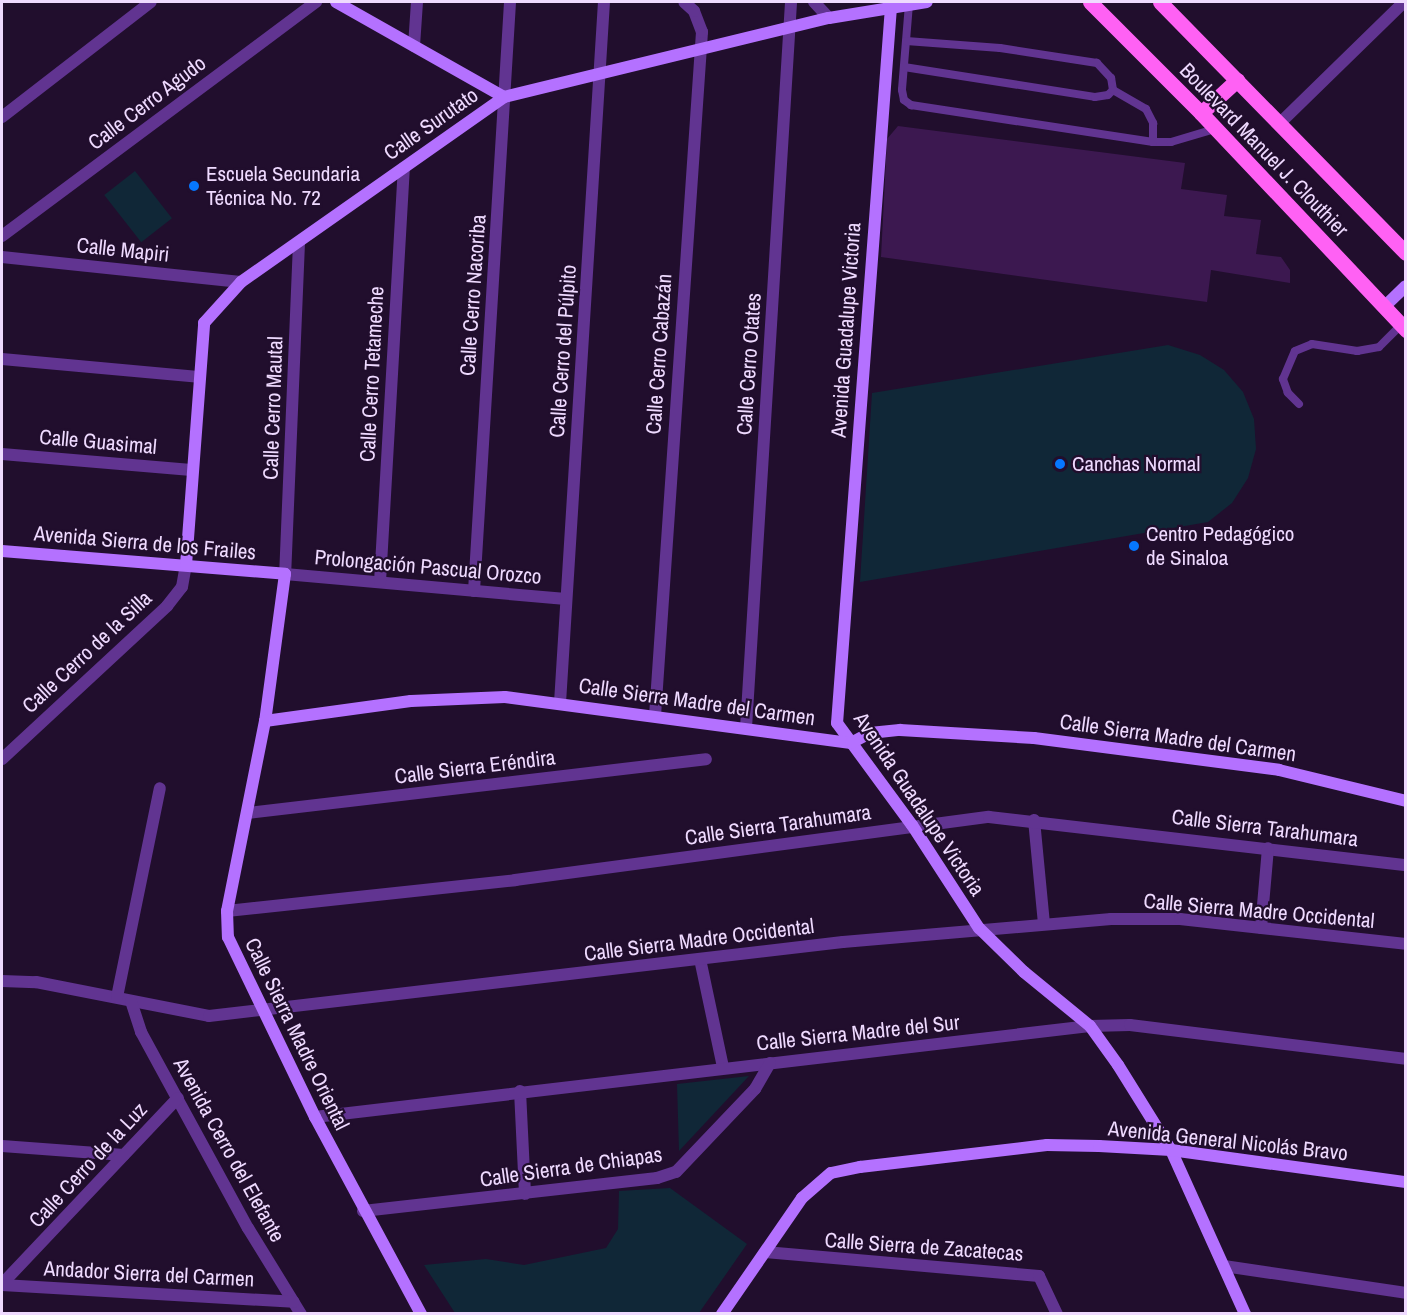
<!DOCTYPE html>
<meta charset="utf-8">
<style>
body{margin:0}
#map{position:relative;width:1407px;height:1315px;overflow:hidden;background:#210e2d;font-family:"Archivo Narrow",sans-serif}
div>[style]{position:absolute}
.green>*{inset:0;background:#102737;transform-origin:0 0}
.building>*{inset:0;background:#3c1850}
.lane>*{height:8px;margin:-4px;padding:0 4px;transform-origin:4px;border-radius:4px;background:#613491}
.street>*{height:12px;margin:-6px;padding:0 6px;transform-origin:6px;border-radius:6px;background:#613491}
.secondary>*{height:12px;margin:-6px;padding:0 6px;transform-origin:6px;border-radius:6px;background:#b471ff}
.primary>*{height:15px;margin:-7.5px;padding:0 7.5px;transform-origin:7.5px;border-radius:7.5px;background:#ff61f4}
.dots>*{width:16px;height:16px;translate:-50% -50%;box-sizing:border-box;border:3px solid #210e2d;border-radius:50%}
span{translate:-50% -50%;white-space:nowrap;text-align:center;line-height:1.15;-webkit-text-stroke:4.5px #210e2d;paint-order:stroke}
.street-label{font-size:21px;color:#efdaff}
.poi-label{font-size:21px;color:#efdaff}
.left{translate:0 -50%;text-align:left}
.frame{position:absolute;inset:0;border:3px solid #efdaff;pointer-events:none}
</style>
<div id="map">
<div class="green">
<i style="left:135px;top:171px;width:60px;height:39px;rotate:52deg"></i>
<i style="clip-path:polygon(1168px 345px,1200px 355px,1224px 370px,1243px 392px,1254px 419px,1256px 449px,1248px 478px,1232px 503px,1208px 522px,860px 582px,872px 393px)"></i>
<i style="clip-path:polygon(749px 1076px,679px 1151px,677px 1084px)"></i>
<i style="clip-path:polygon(670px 1188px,747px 1244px,699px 1313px,455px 1313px,424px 1265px,486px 1259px,524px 1265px,606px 1248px,618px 1229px,619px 1191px)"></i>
</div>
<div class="building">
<i style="clip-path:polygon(898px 126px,1185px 163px,1181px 189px,1227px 195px,1224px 216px,1261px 220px,1256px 254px,1281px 257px,1290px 270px,1290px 283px,1211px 270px,1207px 302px,881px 257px,887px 139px)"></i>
</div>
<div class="lane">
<i style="left:909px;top:4px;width:86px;rotate:94.7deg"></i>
<i style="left:902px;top:90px;width:10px;rotate:79deg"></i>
<i style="left:904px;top:100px;width:9px;rotate:36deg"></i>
<i style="left:911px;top:105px;width:245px;rotate:8.7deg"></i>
<i style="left:1153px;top:142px;width:18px"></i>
<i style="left:1171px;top:142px;width:46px;rotate:-16.5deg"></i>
<i style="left:904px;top:67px;width:193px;rotate:8.9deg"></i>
<i style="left:1095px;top:97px;width:13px;rotate:-9deg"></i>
<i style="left:1108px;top:95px;width:7px;rotate:-45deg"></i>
<i style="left:1113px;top:90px;width:12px;rotate:-99deg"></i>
<i style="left:1111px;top:78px;width:21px;rotate:-133deg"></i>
<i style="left:1097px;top:63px;width:98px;rotate:-171.2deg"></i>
<i style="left:1000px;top:48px;width:94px;rotate:-175.7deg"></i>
<i style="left:1113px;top:90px;width:38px;rotate:30deg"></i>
<i style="left:1146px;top:109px;width:16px;rotate:63deg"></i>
<i style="left:1153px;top:123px;width:19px;rotate:90deg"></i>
<i style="left:1299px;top:404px;width:16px;rotate:-135deg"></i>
<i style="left:1288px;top:393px;width:15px;rotate:-110deg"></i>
<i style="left:1283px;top:379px;width:30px;rotate:-67deg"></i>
<i style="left:1295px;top:351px;width:18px;rotate:-22deg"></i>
<i style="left:1312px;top:344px;width:46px;rotate:8.8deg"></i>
<i style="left:1357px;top:351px;width:22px;rotate:-10deg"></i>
<i style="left:1379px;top:347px;width:31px;rotate:-45deg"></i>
</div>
<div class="street">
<i style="left:814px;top:2px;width:22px;rotate:47deg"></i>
<i style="left:414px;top:46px;width:44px;rotate:-86.1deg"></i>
<i style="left:2px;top:117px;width:188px;rotate:-37.7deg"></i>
<i style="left:1279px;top:124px;width:175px;rotate:-44.3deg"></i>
<i style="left:2px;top:236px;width:392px;rotate:-36.7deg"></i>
<i style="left:299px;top:243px;width:331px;rotate:92.4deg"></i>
<i style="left:285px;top:574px;width:282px;rotate:5.1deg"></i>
<i style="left:2px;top:257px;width:240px;rotate:6deg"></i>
<i style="left:2px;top:359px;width:197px;rotate:5.2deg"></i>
<i style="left:2px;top:454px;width:190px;rotate:4.8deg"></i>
<i style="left:380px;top:582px;width:415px;rotate:-86.7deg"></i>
<i style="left:474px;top:591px;width:590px;rotate:-86.5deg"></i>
<i style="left:560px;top:703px;width:702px;rotate:-86.41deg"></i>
<i style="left:655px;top:716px;width:686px;rotate:-86.07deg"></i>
<i style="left:702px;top:32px;width:22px;rotate:-111deg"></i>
<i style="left:694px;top:11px;width:13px;rotate:-138deg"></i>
<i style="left:746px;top:728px;width:727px;rotate:-86.45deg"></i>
<i style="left:2px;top:759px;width:225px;rotate:-42.8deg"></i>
<i style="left:167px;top:606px;width:24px;rotate:-52deg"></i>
<i style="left:182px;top:587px;width:22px;rotate:-80deg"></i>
<i style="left:248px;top:813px;width:461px;rotate:-6.7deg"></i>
<i style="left:1034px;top:820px;width:103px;rotate:84.5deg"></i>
<i style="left:227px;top:911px;width:290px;rotate:-6.1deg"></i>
<i style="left:515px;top:880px;width:478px;rotate:-7.6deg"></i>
<i style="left:989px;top:817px;width:420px;rotate:6.6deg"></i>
<i style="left:1261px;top:928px;width:80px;rotate:-85deg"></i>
<i style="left:700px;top:959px;width:110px;rotate:78deg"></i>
<i style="left:2px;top:981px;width:34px;rotate:2deg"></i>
<i style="left:36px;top:982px;width:176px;rotate:11.1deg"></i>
<i style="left:209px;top:1016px;width:638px;rotate:-6.66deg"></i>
<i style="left:843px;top:942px;width:269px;rotate:-4.9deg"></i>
<i style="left:1111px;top:919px;width:69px"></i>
<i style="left:1180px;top:919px;width:227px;rotate:6.3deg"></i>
<i style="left:117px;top:997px;width:213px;rotate:-78.4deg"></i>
<i style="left:131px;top:1001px;width:33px;rotate:72deg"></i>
<i style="left:141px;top:1032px;width:223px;rotate:61.4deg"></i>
<i style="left:248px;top:1228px;width:101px;rotate:58.4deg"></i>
<i style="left:520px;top:1091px;width:103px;rotate:87.2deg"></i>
<i style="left:315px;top:1117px;width:780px;rotate:-6.7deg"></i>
<i style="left:1090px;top:1026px;width:40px;rotate:-1.4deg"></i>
<i style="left:1130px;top:1025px;width:278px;rotate:7deg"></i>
<i style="left:2px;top:1146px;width:122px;rotate:4.2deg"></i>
<i style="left:363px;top:1211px;width:296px;rotate:-6.4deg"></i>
<i style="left:657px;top:1178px;width:20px;rotate:-18deg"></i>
<i style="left:676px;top:1172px;width:115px;rotate:-46.4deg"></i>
<i style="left:755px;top:1089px;width:30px;rotate:-60deg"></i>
<i style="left:765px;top:1252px;width:275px;rotate:5deg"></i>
<i style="left:1039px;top:1276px;width:42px;rotate:64.7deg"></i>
<i style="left:1224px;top:1266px;width:184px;rotate:8.4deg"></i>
<i style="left:2px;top:1284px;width:256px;rotate:-46.6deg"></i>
<i style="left:2px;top:1285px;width:292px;rotate:3.3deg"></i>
</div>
<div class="secondary">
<i style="left:336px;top:2px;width:193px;rotate:29.5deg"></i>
<i style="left:891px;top:7px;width:718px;rotate:94.31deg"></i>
<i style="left:837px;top:723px;width:127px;rotate:53.7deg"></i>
<i style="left:912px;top:825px;width:123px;rotate:57deg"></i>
<i style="left:979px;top:928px;width:63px;rotate:44.4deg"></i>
<i style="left:1024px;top:972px;width:85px;rotate:39.3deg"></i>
<i style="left:1090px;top:1026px;width:48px;rotate:54.3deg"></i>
<i style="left:1118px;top:1065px;width:100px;rotate:58.1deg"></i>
<i style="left:1171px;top:1150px;width:180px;rotate:65.7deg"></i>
<i style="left:1384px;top:307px;width:30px;rotate:-44deg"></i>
<i style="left:2px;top:551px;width:284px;rotate:4.6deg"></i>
<i style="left:285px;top:574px;width:148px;rotate:97.7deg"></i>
<i style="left:265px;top:721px;width:194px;rotate:101.3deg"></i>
<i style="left:227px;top:911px;width:26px;rotate:88deg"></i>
<i style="left:228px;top:937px;width:200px;rotate:64.2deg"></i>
<i style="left:315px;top:1117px;width:224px;rotate:61.7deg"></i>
<i style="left:186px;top:565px;width:243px;rotate:-85.7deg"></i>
<i style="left:204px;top:323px;width:55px;rotate:-47.9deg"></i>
<i style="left:241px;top:282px;width:322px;rotate:-35.1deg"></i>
<i style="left:504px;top:97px;width:334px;rotate:-13.7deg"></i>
<i style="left:829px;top:18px;width:99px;rotate:-9.3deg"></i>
<i style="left:265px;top:721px;width:147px;rotate:-7.8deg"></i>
<i style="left:411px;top:701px;width:94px;rotate:-2.4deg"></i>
<i style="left:505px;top:697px;width:349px;rotate:7.6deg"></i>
<i style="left:851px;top:743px;width:21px;rotate:-28deg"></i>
<i style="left:870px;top:733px;width:30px;rotate:-6deg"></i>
<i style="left:900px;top:730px;width:134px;rotate:3.4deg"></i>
<i style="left:1034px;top:738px;width:247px;rotate:7.4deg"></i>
<i style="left:1279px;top:770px;width:131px;rotate:13.7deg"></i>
<i style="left:722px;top:1314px;width:141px;rotate:-55.4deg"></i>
<i style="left:802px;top:1198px;width:38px;rotate:-41deg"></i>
<i style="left:831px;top:1173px;width:30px;rotate:-12deg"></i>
<i style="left:860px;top:1167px;width:188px;rotate:-6.7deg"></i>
<i style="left:1047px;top:1145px;width:52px;rotate:1.1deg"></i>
<i style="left:1099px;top:1146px;width:72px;rotate:3.2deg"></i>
<i style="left:1171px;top:1150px;width:237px;rotate:7.8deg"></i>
</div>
<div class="primary">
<i style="left:1090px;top:2px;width:157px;rotate:45deg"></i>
<i style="left:1201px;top:113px;width:299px;rotate:46.6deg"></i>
<i style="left:1160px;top:2px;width:351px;rotate:45.6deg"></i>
<i style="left:1201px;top:113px;width:49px;rotate:-42.5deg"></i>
</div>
<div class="dots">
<i style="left:194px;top:186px;background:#0677ff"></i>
<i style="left:1060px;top:464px;background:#0677ff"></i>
<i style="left:1134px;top:546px;background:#0677ff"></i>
</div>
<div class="street-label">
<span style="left:147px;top:103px;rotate:-37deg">Calle Cerro Agudo</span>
<span style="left:431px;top:124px;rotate:-35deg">Calle Surutato</span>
<span style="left:1264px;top:150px;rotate:46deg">Boulevard Manuel J. Clouthier</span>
<span style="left:123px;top:250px;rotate:6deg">Calle Mapiri</span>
<span style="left:473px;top:295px;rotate:-86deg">Calle Cerro Nacoriba</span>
<span style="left:846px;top:330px;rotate:-86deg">Avenida Guadalupe Victoria</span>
<span style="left:563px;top:351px;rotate:-86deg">Calle Cerro del Púlpito</span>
<span style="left:659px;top:354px;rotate:-86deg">Calle Cerro Cabazán</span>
<span style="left:749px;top:364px;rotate:-86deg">Calle Cerro Otates</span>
<span style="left:372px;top:374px;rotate:-87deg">Calle Cerro Tetameche</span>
<span style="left:273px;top:408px;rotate:-88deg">Calle Cerro Mautal</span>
<span style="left:98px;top:442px;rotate:5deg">Calle Guasimal</span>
<span style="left:145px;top:543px;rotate:5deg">Avenida Sierra de los Frailes</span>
<span style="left:428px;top:567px;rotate:5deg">Prolongación Pascual Orozco</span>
<span style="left:87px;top:652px;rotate:-43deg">Calle Cerro de la Silla</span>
<span style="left:697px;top:702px;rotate:8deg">Calle Sierra Madre del Carmen</span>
<span style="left:1178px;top:738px;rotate:8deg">Calle Sierra Madre del Carmen</span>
<span style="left:475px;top:767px;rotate:-7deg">Calle Sierra Eréndira</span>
<span style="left:919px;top:804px;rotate:56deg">Avenida Guadalupe Victoria</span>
<span style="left:778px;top:825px;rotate:-8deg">Calle Sierra Tarahumara</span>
<span style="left:1265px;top:828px;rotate:7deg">Calle Sierra Tarahumara</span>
<span style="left:1259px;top:911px;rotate:5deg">Calle Sierra Madre Occidental</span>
<span style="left:699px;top:940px;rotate:-7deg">Calle Sierra Madre Occidental</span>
<span style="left:858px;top:1033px;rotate:-6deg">Calle Sierra Madre del Sur</span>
<span style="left:297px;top:1034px;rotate:64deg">Calle Sierra Madre Oriental</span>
<span style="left:1228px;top:1141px;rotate:6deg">Avenida General Nicolás Bravo</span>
<span style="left:229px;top:1150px;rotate:61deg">Avenida Cerro del Elefante</span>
<span style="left:88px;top:1165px;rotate:-47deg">Calle Cerro de la Luz</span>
<span style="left:571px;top:1167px;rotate:-8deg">Calle Sierra de Chiapas</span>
<span style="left:924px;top:1247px;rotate:4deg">Calle Sierra de Zacatecas</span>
<span style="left:149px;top:1274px;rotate:3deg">Andador Sierra del Carmen</span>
</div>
<div class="poi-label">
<span class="left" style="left:206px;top:186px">Escuela Secundaria<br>Técnica No. 72</span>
<span class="left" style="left:1072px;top:464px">Canchas Normal</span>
<span class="left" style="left:1146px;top:546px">Centro Pedagógico<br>de Sinaloa</span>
</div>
<div class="frame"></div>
</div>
